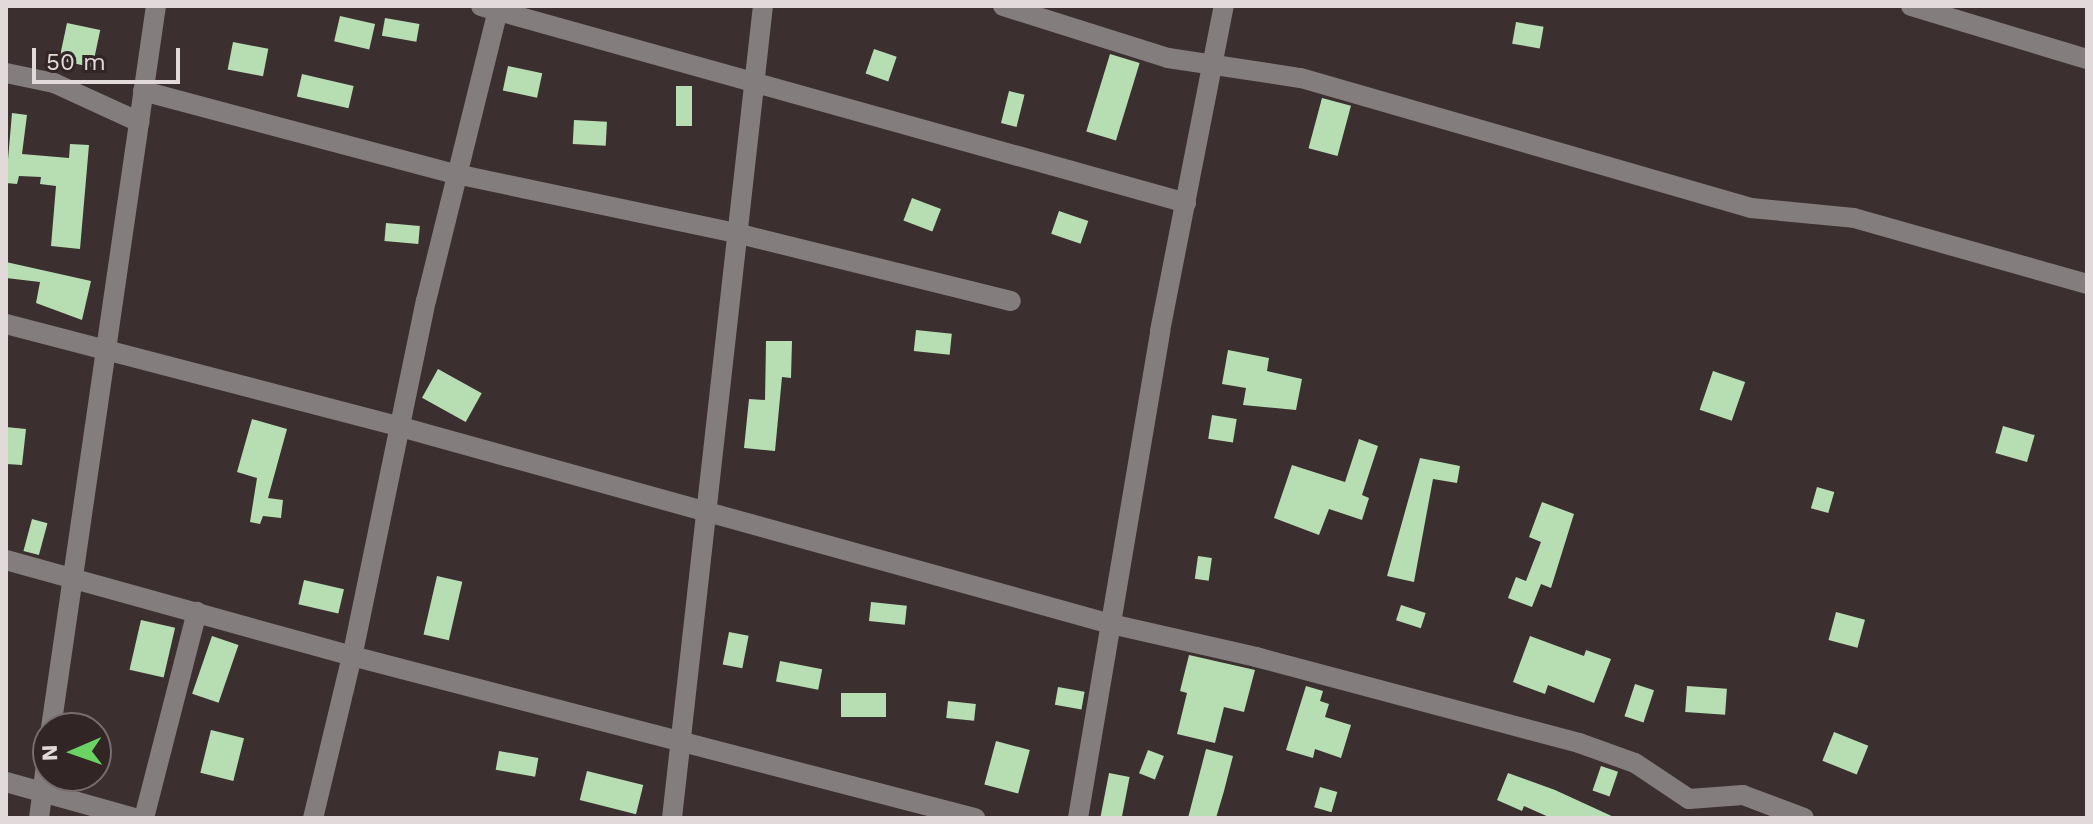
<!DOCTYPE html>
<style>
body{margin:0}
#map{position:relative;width:2093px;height:824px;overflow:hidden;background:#3c2f30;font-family:"Work Sans",sans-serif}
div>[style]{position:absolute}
.building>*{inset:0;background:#b6deb2;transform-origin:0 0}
.minor>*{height:20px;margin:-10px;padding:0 10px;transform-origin:10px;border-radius:10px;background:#847d7e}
span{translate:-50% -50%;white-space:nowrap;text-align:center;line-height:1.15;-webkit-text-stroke:8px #322526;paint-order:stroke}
.frame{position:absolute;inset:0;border:8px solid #e2d9da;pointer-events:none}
.north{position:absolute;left:32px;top:712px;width:80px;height:80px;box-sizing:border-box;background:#322526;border:2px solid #786d6e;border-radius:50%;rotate:268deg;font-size:22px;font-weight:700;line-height:32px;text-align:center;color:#e2d9da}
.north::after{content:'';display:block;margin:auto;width:28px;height:36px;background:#6ad363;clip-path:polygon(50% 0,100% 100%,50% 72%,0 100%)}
.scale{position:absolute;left:32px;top:48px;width:148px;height:36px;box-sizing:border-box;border:4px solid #e2d9da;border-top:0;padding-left:10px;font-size:24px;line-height:28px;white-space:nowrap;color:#e2d9da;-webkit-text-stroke:6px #322526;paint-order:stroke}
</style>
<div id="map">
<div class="building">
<i style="left:340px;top:16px;width:36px;height:26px;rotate:13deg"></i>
<i style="left:385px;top:18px;width:35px;height:18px;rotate:10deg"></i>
<i style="left:1516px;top:22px;width:28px;height:22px;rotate:10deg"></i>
<i style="left:67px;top:23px;width:34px;height:38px;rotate:12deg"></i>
<i style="left:233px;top:42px;width:36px;height:28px;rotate:11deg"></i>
<i style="left:874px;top:49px;width:24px;height:26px;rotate:19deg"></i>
<i style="left:1110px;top:54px;width:31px;height:81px;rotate:17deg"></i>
<i style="left:508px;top:66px;width:35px;height:25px;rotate:12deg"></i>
<i style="left:302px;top:74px;width:53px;height:23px;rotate:13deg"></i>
<i style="left:676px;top:86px;width:16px;height:40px"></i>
<i style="left:1009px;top:91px;width:16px;height:33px;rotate:14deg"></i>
<i style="left:1322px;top:98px;width:30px;height:52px;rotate:15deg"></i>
<i style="clip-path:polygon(12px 113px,27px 115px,22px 154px,69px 158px,70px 144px,89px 145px,80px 249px,51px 246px,56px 186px,40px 184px,41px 177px,19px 176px,17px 184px,6px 183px)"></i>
<i style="left:574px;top:120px;width:33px;height:24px;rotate:3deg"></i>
<i style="left:912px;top:198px;width:31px;height:24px;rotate:21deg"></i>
<i style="left:1059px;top:211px;width:31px;height:24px;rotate:19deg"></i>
<i style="left:386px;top:223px;width:34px;height:18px;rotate:5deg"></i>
<i style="clip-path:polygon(6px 262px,91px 281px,82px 320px,36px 303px,40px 282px,6px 278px)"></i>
<i style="left:916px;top:330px;width:36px;height:21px;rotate:6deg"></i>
<i style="clip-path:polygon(766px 341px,792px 341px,791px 378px,782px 377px,775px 451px,744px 448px,749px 399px,765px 400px)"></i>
<i style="clip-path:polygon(1228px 350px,1269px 358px,1267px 371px,1302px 379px,1296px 410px,1243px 405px,1246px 388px,1222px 384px)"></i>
<i style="left:438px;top:369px;width:50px;height:33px;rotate:29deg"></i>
<i style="left:1713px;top:371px;width:34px;height:41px;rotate:19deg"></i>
<i style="left:1212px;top:415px;width:25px;height:24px;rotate:9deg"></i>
<i style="clip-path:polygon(252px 419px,287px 429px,268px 498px,283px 500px,281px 518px,263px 516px,260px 524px,250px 522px,257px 478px,237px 472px)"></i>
<i style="left:2003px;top:426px;width:33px;height:28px;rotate:16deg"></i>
<i style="clip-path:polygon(6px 427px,26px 429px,22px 465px,6px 464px)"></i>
<i style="clip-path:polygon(1359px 439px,1378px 446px,1362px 495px,1369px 498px,1362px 520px,1329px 509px,1319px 535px,1274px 518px,1292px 465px,1345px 482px)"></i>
<i style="clip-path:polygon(1420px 458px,1460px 466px,1457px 483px,1433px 479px,1414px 582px,1387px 576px)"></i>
<i style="left:1817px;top:487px;width:18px;height:22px;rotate:16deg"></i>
<i style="clip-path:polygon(1542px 502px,1574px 514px,1551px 588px,1541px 584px,1532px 607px,1508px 598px,1516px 577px,1526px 581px,1541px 542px,1529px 537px)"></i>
<i style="left:32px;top:519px;width:16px;height:33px;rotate:15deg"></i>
<i style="left:1198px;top:556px;width:14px;height:23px;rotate:8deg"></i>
<i style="left:437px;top:576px;width:26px;height:60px;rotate:13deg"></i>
<i style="left:304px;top:580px;width:41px;height:25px;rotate:13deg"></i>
<i style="left:871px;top:602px;width:36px;height:19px;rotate:6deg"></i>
<i style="left:1401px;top:605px;width:26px;height:16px;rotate:18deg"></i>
<i style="left:1836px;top:612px;width:30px;height:29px;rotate:15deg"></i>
<i style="left:141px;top:620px;width:35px;height:51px;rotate:13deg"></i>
<i style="left:729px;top:632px;width:20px;height:33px;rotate:11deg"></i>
<i style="left:212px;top:636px;width:28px;height:61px;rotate:19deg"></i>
<i style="clip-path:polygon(1530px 636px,1584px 656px,1586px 650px,1611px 659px,1594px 703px,1548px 685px,1545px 694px,1513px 682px)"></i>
<i style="clip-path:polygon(1189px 655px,1255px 670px,1244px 712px,1224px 707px,1215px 743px,1177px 734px,1187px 693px,1180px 691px)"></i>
<i style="left:780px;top:661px;width:43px;height:21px;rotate:11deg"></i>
<i style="left:1635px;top:684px;width:20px;height:34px;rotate:18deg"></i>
<i style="clip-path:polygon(1306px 686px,1323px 691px,1320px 701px,1329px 704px,1325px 717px,1351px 725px,1341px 758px,1315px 749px,1313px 758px,1286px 750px)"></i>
<i style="left:1687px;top:686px;width:40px;height:26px;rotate:4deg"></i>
<i style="left:1058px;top:687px;width:27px;height:18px;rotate:10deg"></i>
<i style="left:886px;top:693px;width:24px;height:45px;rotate:90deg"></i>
<i style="left:948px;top:701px;width:28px;height:17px;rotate:6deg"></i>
<i style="left:211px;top:730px;width:34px;height:44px;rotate:14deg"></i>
<i style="left:1834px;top:732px;width:37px;height:31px;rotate:22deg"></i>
<i style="left:996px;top:741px;width:35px;height:45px;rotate:15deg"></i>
<i style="clip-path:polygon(1206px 749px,1233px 756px,1224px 791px,1216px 818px,1188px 818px)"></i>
<i style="left:1148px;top:750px;width:17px;height:25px;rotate:21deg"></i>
<i style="left:499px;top:751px;width:40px;height:19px;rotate:10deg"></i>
<i style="left:1601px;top:766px;width:18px;height:26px;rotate:19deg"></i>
<i style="left:587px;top:771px;width:58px;height:30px;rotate:14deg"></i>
<i style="left:1109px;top:773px;width:21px;height:46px;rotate:11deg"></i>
<i style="clip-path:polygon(1508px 773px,1555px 790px,1616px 818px,1551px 818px,1524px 806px,1522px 811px,1497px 800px)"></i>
<i style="left:1320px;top:787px;width:18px;height:21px;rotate:16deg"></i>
</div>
<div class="minor">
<i style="left:481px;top:6px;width:732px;rotate:15.61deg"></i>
<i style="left:499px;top:6px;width:303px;rotate:103.9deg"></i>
<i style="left:426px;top:300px;width:364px;rotate:101.7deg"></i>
<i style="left:352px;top:656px;width:644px;rotate:14.58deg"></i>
<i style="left:1003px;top:6px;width:173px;rotate:17.5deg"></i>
<i style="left:1168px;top:58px;width:134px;rotate:8.6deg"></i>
<i style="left:1301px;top:78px;width:468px;rotate:16.1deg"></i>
<i style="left:1751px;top:208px;width:103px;rotate:5.5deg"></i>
<i style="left:1854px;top:218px;width:242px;rotate:15.8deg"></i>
<i style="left:1911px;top:6px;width:184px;rotate:16.8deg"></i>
<i style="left:6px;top:73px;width:49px;rotate:11.8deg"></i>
<i style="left:54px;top:83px;width:94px;rotate:24.6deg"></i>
<i style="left:143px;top:91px;width:324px;rotate:14.9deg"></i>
<i style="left:456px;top:174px;width:286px;rotate:11.9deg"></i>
<i style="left:736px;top:233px;width:283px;rotate:13.9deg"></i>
<i style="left:6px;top:324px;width:408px;rotate:14.6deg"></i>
<i style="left:401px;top:427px;width:737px;rotate:15.51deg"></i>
<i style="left:1111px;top:624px;width:149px;rotate:12.8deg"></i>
<i style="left:1256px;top:657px;width:334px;rotate:14.9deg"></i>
<i style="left:1579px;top:743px;width:59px;rotate:19.7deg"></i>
<i style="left:1635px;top:763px;width:65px;rotate:33.7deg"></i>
<i style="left:1689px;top:799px;width:54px;rotate:-4.2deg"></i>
<i style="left:1743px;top:795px;width:65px;rotate:20.7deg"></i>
<i style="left:6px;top:560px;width:359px;rotate:15.5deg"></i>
<i style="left:352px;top:656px;width:167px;rotate:103.5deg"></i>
<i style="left:51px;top:728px;width:730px;rotate:-81.73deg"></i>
<i style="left:6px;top:782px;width:134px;rotate:15.6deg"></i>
<i style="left:39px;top:818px;width:69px;rotate:-82.5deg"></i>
<i style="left:144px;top:818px;width:213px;rotate:-75.6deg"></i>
<i style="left:672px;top:818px;width:817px;rotate:-83.61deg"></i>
<i style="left:1078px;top:818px;width:494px;rotate:-80.4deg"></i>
<i style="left:1160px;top:331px;width:331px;rotate:-78.9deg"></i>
</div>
<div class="frame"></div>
<div class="north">N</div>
<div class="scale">50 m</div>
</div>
